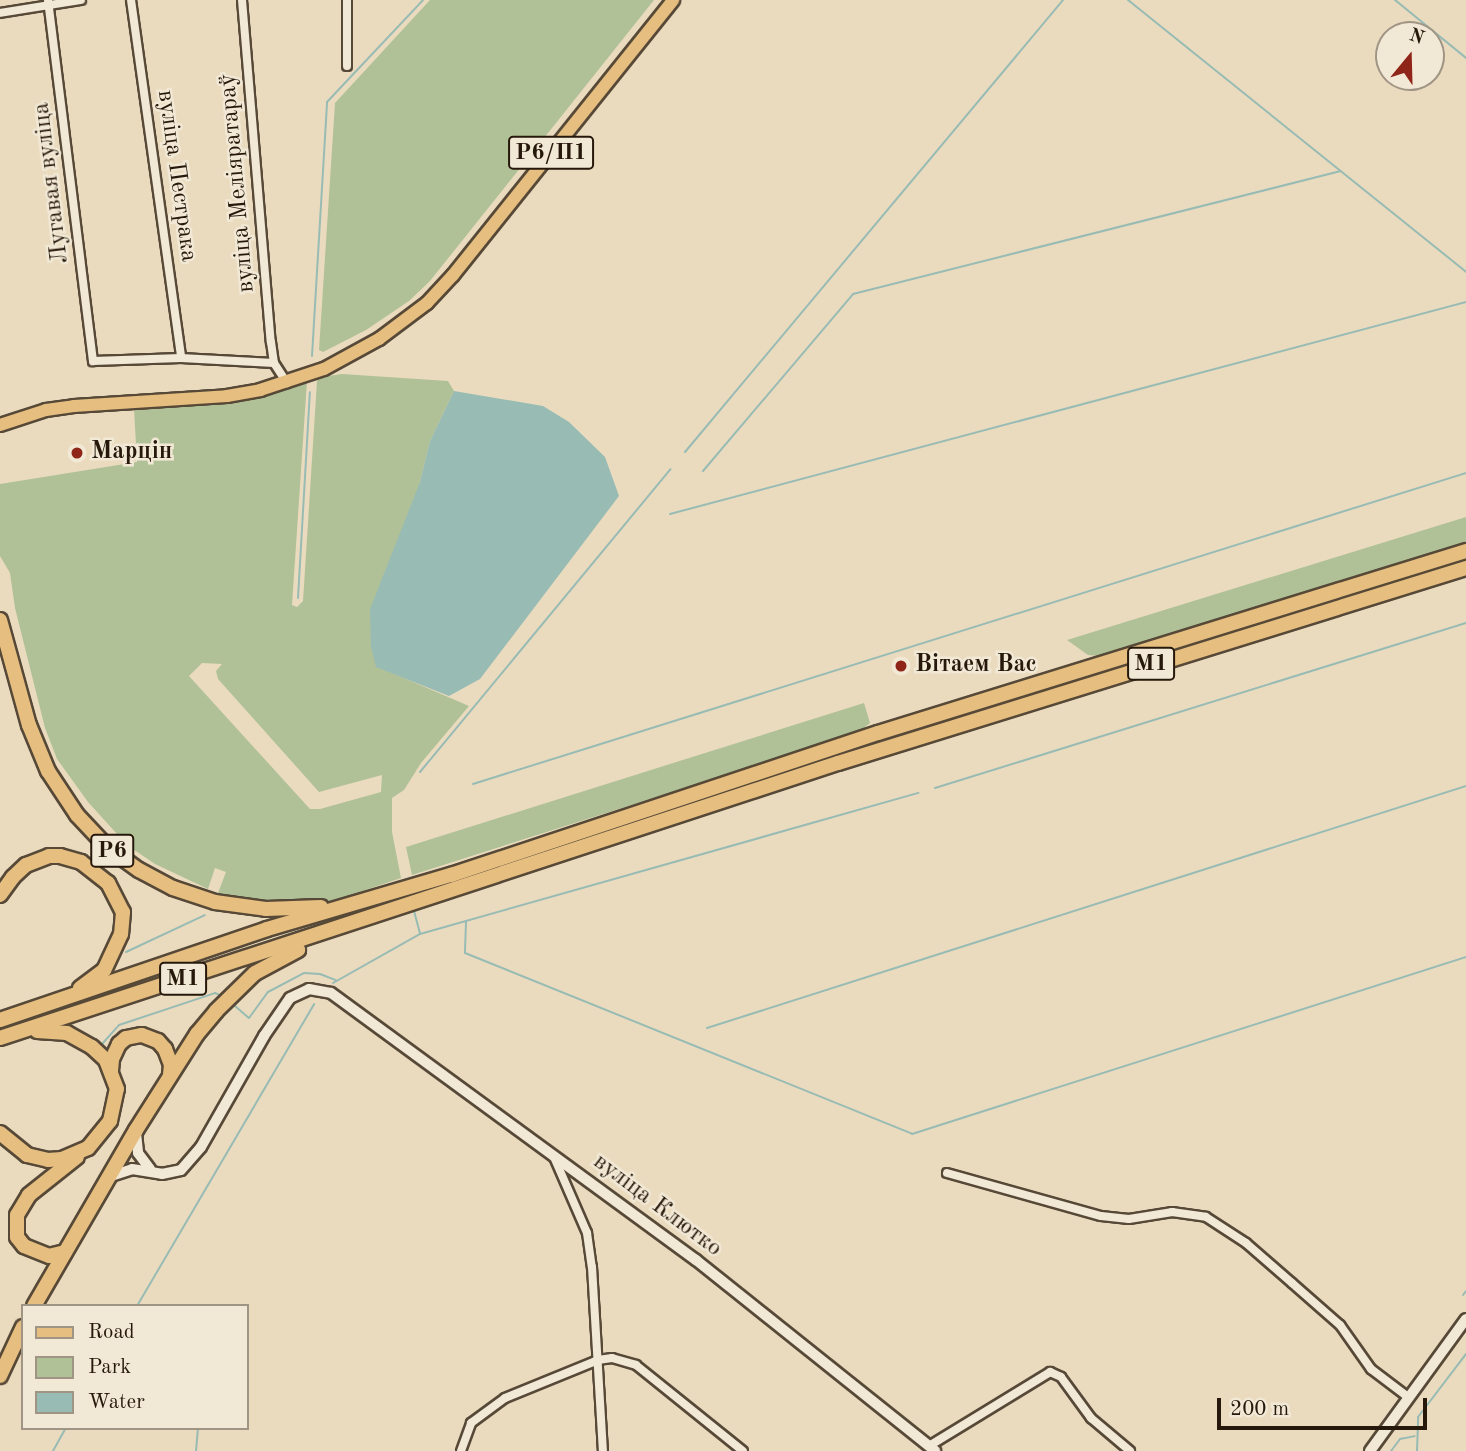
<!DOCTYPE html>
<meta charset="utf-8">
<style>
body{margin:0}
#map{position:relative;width:1466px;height:1451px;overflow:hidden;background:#eadbbf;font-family:"Old Standard TT",serif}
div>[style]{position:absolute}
.green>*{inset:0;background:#b0c197}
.water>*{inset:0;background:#98bbb4}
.stream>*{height:2px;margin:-1px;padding:0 1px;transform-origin:1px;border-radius:1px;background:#98bbb4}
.roads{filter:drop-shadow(2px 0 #574937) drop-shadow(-2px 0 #574937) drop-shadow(0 2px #574937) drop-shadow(0 -2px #574937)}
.minor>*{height:8px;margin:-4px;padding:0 4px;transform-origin:4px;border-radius:4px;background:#f1e8d5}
.tertiary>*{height:10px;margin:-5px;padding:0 5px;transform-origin:5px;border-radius:5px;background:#f1e8d5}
.primary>*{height:12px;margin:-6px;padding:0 6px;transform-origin:6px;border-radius:6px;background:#e5be80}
.motorway>*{height:14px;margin:-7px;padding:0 7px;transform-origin:7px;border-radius:7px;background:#e5be80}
.dots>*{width:19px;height:19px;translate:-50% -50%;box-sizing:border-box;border:4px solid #f1e8d5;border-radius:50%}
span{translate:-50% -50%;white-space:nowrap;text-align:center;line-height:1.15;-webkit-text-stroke:5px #f1e8d5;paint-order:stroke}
.shield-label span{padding:2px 5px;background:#f1e8d5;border:2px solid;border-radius:5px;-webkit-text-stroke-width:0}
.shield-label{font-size:23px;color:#26180a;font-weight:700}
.street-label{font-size:24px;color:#26180a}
.poi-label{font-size:24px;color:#26180a;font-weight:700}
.left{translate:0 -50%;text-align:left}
.legend{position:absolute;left:21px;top:1304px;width:228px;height:126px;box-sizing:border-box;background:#f1e8d5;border:2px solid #a09584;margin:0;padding:9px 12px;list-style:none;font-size:21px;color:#26180a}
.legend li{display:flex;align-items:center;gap:14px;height:35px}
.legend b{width:35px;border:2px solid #a09584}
.north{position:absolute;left:1375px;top:21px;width:70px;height:70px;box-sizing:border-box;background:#f1e8d5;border:2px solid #a09584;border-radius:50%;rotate:19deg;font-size:19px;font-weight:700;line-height:28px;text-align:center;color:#26180a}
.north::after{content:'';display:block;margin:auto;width:24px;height:32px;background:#8f2418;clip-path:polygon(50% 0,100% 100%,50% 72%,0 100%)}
.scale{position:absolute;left:1217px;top:1398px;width:210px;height:32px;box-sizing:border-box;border:4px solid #26180a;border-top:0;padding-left:9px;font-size:21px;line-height:24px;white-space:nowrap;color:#26180a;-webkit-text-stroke:5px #f1e8d5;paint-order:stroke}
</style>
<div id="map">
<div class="green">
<i style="clip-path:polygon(430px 0,654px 0,430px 281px,409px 301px,366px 330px,323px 352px,319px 350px,335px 103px)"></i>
<i style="clip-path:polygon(evenodd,342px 374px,448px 381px,454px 391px,430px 441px,376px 666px,469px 706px,421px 763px,404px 790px,392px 798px,392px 832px,401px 878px,333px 901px,299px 904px,250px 901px,218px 893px,226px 872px,215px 868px,208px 889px,155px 864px,127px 845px,88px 802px,57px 759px,45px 728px,15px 608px,10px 573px,0 556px,0 484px,137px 462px,134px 409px,214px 405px,270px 393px,307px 381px,292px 605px,297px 607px,303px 601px,317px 381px,321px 377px,342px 374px,202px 663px,222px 664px,216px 671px,218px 679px,319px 792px,382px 775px,381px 792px,320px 809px,310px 809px,189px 676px,202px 663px)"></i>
<i style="clip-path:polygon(1466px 517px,1466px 548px,1099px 656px,1088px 655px,1067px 640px)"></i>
<i style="clip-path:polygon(864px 703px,870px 723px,857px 733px,412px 875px,406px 847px)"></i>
</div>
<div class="water">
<i style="clip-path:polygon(454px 391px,543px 406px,569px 422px,605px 457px,619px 496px,480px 679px,449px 696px,376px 667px,371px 647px,370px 609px,420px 482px,430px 441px)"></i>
</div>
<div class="stream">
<i style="left:1128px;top:0;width:434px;rotate:38.8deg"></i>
<i style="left:1395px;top:0;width:92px;rotate:39.2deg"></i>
<i style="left:312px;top:356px;width:254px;rotate:-86.6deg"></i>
<i style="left:327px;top:102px;width:140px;rotate:-46.7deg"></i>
<i style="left:685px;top:452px;width:589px;rotate:-50.09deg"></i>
<i style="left:703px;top:471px;width:232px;rotate:-49.7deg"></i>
<i style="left:853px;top:294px;width:503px;rotate:-14.15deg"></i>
<i style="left:670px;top:514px;width:824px;rotate:-14.91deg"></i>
<i style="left:298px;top:598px;width:206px;rotate:-86.7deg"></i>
<i style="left:420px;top:772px;width:393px;rotate:-50.4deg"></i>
<i style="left:473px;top:784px;width:1041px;rotate:-17.39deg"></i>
<i style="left:935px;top:788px;width:556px;rotate:-17.26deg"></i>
<i style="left:414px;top:911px;width:23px;rotate:75deg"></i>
<i style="left:466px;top:922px;width:31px;rotate:92deg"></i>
<i style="left:465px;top:953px;width:482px;rotate:22deg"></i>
<i style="left:912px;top:1134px;width:582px;rotate:-17.72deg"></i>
<i style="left:126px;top:952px;width:87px;rotate:-25.1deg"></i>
<i style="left:333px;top:983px;width:100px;rotate:-29.4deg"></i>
<i style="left:420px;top:934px;width:518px;rotate:-15.81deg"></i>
<i style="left:235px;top:1006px;width:18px;rotate:41deg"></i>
<i style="left:249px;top:1018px;width:32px;rotate:-54deg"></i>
<i style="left:268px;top:992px;width:41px;rotate:-27.8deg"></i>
<i style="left:304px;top:973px;width:16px;rotate:4deg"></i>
<i style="left:320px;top:974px;width:17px;rotate:21deg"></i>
<i style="left:707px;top:1028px;width:797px;rotate:-17.68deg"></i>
<i style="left:102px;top:1044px;width:25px;rotate:-48deg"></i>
<i style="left:119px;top:1025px;width:101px;rotate:-18.4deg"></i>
<i style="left:215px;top:993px;width:8px;rotate:23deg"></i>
<i style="left:1463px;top:1295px;width:5px;rotate:-53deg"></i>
<i style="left:137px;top:1306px;width:350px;rotate:-59.6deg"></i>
<i style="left:53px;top:1451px;width:26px;rotate:-61deg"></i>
<i style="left:196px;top:1451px;width:23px;rotate:-85deg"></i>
<i style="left:1391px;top:1451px;width:15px;rotate:-53deg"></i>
<i style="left:1400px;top:1439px;width:15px;rotate:-11deg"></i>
<i style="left:1417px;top:1451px;width:34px;rotate:-88deg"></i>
<i style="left:1418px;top:1417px;width:79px;rotate:-52.7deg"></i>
</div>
<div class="roads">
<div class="minor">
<i style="left:48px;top:0;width:364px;rotate:82.9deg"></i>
<i style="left:93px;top:361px;width:88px;rotate:-2deg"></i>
<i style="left:181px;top:358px;width:93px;rotate:3.1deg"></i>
<i style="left:131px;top:0;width:361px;rotate:82deg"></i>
<i style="left:242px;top:0;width:343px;rotate:85.2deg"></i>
<i style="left:271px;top:342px;width:21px;rotate:82deg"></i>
<i style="left:274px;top:363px;width:24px;rotate:57deg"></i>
<i style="left:347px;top:0;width:66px;rotate:90deg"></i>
<i style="left:0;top:13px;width:82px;rotate:-9.1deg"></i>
<i style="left:554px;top:1157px;width:83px;rotate:66.5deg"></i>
<i style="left:587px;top:1233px;width:34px;rotate:82deg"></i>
<i style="left:592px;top:1267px;width:184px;rotate:86.6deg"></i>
<i style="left:947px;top:1173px;width:160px;rotate:15.6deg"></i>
<i style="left:1101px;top:1216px;width:28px;rotate:6deg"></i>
<i style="left:1129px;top:1219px;width:44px;rotate:-9.2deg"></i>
<i style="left:1172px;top:1212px;width:34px;rotate:8deg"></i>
<i style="left:1206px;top:1217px;width:48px;rotate:33deg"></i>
<i style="left:1246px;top:1243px;width:61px;rotate:41deg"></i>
<i style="left:1292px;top:1283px;width:64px;rotate:41.2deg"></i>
<i style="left:1340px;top:1325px;width:54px;rotate:54.8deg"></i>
<i style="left:1371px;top:1369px;width:46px;rotate:37.1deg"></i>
<i style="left:929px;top:1446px;width:142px;rotate:-31.4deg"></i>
<i style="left:1050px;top:1372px;width:12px;rotate:24deg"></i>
<i style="left:1061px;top:1377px;width:51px;rotate:53.8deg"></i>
<i style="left:1091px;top:1418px;width:51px;rotate:40.2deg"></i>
<i style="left:461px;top:1451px;width:30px;rotate:-70deg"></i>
<i style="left:471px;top:1423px;width:42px;rotate:-36.3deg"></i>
<i style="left:505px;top:1398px;width:100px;rotate:-22.2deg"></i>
<i style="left:598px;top:1360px;width:14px;rotate:-8deg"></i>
<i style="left:612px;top:1358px;width:25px;rotate:16deg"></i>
<i style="left:636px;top:1365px;width:137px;rotate:38.8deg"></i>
</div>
<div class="tertiary">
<i style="left:136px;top:1133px;width:20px;rotate:84deg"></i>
<i style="left:138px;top:1153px;width:20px;rotate:53deg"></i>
<i style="left:111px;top:1176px;width:22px;rotate:-18deg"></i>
<i style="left:132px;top:1169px;width:30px;rotate:9deg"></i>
<i style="left:162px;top:1174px;width:19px;rotate:-12deg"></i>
<i style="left:181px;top:1170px;width:30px;rotate:-49deg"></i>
<i style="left:201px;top:1147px;width:128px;rotate:-60.4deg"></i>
<i style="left:264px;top:1036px;width:46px;rotate:-55.6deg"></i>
<i style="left:290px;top:998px;width:21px;rotate:-25deg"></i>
<i style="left:309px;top:989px;width:22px;rotate:10deg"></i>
<i style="left:331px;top:993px;width:452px;rotate:36.2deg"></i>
<i style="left:696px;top:1260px;width:306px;rotate:38.6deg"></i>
<i style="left:1370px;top:1451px;width:163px;rotate:-54deg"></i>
</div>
<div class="primary">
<i style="left:0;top:425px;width:48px;rotate:-18.1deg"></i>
<i style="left:46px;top:410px;width:28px;rotate:-8deg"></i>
<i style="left:74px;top:406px;width:153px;rotate:-3.7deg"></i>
<i style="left:227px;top:396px;width:34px;rotate:-10deg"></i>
<i style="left:260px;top:390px;width:67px;rotate:-18.2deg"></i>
<i style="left:324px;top:369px;width:63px;rotate:-28.6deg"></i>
<i style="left:379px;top:339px;width:60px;rotate:-36.9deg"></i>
<i style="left:427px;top:303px;width:38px;rotate:-47deg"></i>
<i style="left:453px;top:275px;width:352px;rotate:-51.3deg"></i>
</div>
<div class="motorway">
<i style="left:0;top:620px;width:109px;rotate:74.6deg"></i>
<i style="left:29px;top:725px;width:50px;rotate:67.6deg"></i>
<i style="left:48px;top:771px;width:53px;rotate:56.6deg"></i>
<i style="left:77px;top:815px;width:44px;rotate:46.8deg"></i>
<i style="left:107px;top:847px;width:39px;rotate:36deg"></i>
<i style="left:139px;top:870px;width:38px;rotate:28deg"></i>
<i style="left:173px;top:888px;width:44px;rotate:18.4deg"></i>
<i style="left:215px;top:902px;width:51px;rotate:7.8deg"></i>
<i style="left:266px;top:909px;width:55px;rotate:-2.1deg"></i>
<i style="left:0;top:895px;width:22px;rotate:-54deg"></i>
<i style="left:13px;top:877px;width:18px;rotate:-43deg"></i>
<i style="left:26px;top:865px;width:25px;rotate:-21deg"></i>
<i style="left:49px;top:856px;width:11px"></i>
<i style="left:60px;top:856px;width:22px;rotate:16deg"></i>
<i style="left:81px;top:862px;width:34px;rotate:38deg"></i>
<i style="left:108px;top:883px;width:33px;rotate:63deg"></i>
<i style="left:123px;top:912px;width:22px;rotate:95deg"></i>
<i style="left:121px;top:934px;width:40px;rotate:115deg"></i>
<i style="left:104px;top:970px;width:30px;rotate:143deg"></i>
<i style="left:0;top:1020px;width:282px;rotate:-18.8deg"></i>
<i style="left:267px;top:929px;width:192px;rotate:-16.4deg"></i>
<i style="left:451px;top:875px;width:450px;rotate:-18.4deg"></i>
<i style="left:878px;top:733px;width:616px;rotate:-17.2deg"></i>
<i style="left:0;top:1038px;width:882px;rotate:-18.17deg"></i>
<i style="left:838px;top:763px;width:658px;rotate:-17.25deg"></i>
<i style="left:111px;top:1071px;width:12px;rotate:-85deg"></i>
<i style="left:112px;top:1059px;width:17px;rotate:-65deg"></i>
<i style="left:119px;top:1044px;width:9px;rotate:-41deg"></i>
<i style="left:126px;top:1038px;width:16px;rotate:-11deg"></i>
<i style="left:142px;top:1035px;width:17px;rotate:21deg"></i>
<i style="left:158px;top:1041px;width:11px;rotate:49deg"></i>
<i style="left:165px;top:1049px;width:17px;rotate:69deg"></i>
<i style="left:171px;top:1065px;width:10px;rotate:96deg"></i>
<i style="left:0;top:1133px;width:35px;rotate:39deg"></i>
<i style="left:27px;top:1155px;width:22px;rotate:13deg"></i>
<i style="left:48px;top:1160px;width:14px;rotate:-4deg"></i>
<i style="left:62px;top:1159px;width:28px;rotate:-23deg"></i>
<i style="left:88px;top:1148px;width:35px;rotate:-51deg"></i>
<i style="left:110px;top:1121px;width:33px;rotate:-78deg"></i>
<i style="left:117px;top:1089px;width:31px;rotate:-111deg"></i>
<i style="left:106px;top:1060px;width:19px;rotate:-137deg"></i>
<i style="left:92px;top:1047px;width:29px;rotate:-151deg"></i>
<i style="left:67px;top:1033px;width:30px;rotate:-176deg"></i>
<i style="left:65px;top:1252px;width:16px;rotate:166deg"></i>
<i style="left:49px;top:1256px;width:27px;rotate:-158deg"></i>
<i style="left:24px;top:1246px;width:11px;rotate:-128deg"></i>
<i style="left:17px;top:1237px;width:22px;rotate:-90deg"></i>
<i style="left:17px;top:1215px;width:23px;rotate:-59deg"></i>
<i style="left:29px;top:1195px;width:61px;rotate:-38.4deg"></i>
<i style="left:34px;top:1306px;width:203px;rotate:-59.9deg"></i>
<i style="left:136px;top:1130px;width:114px;rotate:-57.6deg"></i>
<i style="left:197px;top:1034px;width:30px;rotate:-50deg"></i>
<i style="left:216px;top:1011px;width:54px;rotate:-44.3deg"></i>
<i style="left:255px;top:973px;width:49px;rotate:-28.1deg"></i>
<i style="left:0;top:1376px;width:54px;rotate:-64.9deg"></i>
</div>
</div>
<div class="dots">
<i style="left:77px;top:453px;background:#8f2418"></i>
<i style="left:901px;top:666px;background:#8f2418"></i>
</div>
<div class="shield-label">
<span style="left:551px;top:153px">Р6/П1</span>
<span style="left:1151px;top:664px">М1</span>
<span style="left:112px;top:851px">Р6</span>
<span style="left:183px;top:979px">М1</span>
</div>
<div class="street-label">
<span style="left:176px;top:176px;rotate:82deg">вуліца Пестрака</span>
<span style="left:52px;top:183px;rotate:-97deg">Лугавая вуліца</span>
<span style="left:238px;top:183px;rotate:-95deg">вуліца Меліяратараў</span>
<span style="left:657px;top:1206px;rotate:37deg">вуліца Клютко</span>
</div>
<div class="poi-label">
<span class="left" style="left:91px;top:453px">Марцін</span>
<span class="left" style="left:915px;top:666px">Вітаем Вас</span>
</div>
<ul class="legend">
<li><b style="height:9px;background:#e5be80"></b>Road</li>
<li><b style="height:19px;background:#b0c197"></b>Park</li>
<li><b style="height:19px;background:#98bbb4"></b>Water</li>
</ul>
<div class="north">N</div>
<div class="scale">200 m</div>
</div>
